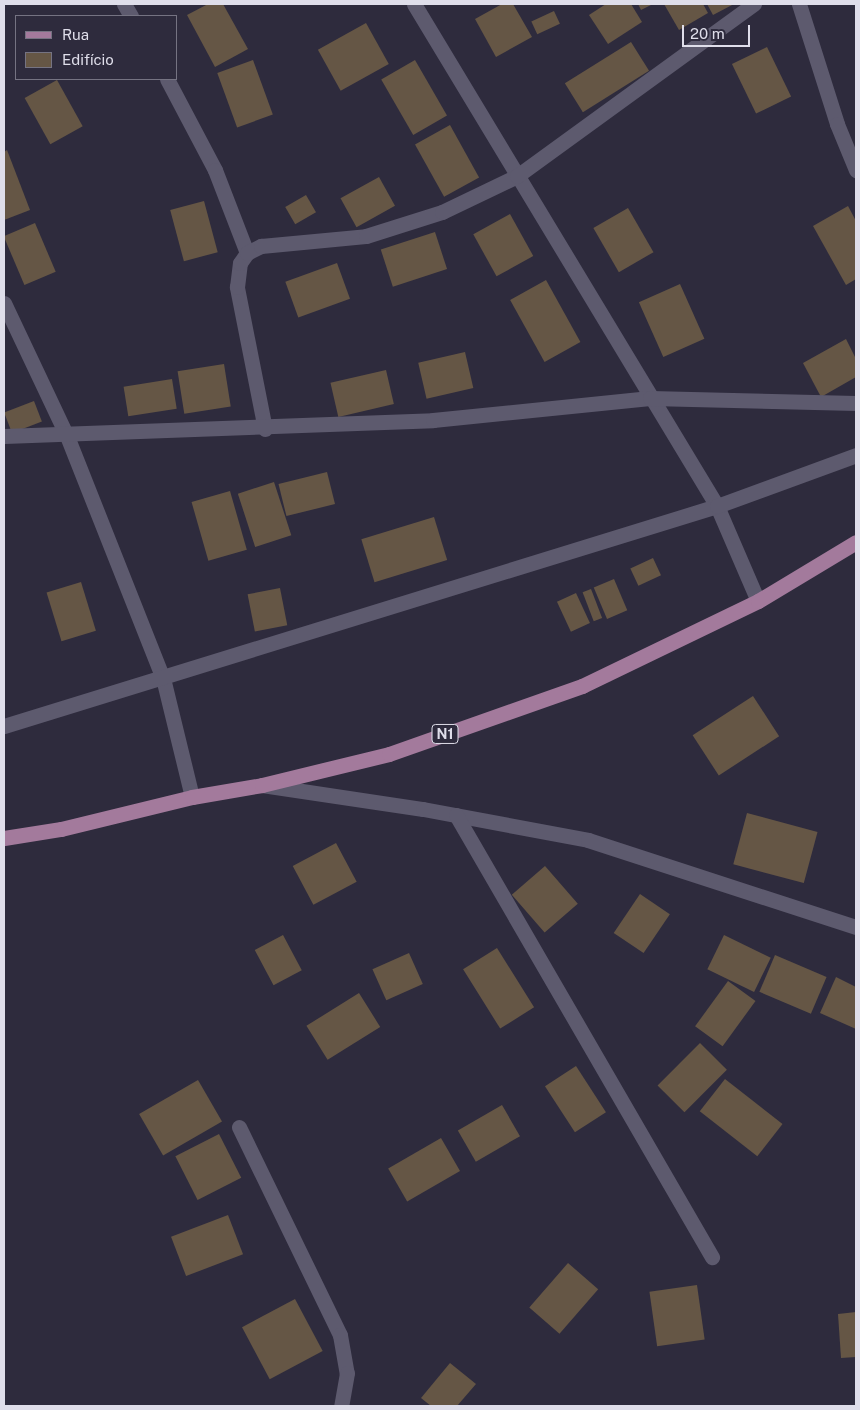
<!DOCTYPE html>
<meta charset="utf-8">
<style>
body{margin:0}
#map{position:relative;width:860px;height:1410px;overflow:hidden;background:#2e2b3d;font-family:"Public Sans",sans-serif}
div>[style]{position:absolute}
.building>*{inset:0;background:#655645;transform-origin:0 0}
.street>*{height:15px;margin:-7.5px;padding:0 7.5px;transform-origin:7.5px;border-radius:7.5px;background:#5d5a6e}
.primary>*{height:15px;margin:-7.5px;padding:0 7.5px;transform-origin:7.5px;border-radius:7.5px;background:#a37a9c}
span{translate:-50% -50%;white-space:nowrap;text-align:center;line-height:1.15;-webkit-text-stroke:4.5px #2e2b3d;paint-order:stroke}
.shield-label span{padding:1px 4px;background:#2e2b3d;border:1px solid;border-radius:4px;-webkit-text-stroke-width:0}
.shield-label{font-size:14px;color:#dfdeea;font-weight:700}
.frame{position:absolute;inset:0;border:5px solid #dfdeea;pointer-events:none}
.legend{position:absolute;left:15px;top:15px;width:162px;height:65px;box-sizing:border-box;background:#2e2b3d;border:1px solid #757382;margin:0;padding:6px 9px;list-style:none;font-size:15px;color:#dfdeea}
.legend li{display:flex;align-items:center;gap:10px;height:25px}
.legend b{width:25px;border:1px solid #757382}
.scale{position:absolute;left:682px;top:25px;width:68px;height:22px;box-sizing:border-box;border:2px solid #dfdeea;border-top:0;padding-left:6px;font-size:15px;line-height:18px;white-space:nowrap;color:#dfdeea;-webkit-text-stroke:4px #2e2b3d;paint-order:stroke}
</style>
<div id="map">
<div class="building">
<i style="clip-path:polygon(208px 4px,223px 4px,248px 49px,215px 67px,187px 15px)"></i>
<i style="clip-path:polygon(502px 4px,513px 4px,532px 37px,496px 57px,475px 19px)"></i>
<i style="clip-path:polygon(606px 4px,631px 4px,642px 22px,608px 44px,589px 15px)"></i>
<i style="clip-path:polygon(638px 4px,653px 4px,641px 10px)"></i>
<i style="clip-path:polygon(664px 4px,703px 4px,708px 13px,679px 30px)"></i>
<i style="clip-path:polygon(707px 4px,734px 4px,713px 15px)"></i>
<i style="left:554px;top:11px;width:14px;height:25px;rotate:65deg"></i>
<i style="left:366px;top:23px;width:47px;height:55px;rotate:61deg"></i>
<i style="left:631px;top:42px;width:34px;height:78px;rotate:58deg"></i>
<i style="left:767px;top:47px;width:55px;height:39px;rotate:64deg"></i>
<i style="left:253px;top:60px;width:58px;height:38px;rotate:70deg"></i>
<i style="left:415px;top:60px;width:64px;height:39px;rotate:60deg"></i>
<i style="left:57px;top:80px;width:53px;height:37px;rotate:61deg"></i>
<i style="left:450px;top:125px;width:60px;height:40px;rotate:61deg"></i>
<i style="clip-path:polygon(7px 150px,30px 210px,4px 220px,4px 152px)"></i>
<i style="left:379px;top:177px;width:33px;height:44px;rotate:61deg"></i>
<i style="left:306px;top:195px;width:20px;height:24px;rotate:60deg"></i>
<i style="left:204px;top:201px;width:53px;height:35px;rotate:75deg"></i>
<i style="clip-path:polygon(848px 206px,856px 221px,856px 279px,846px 285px,813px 226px)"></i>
<i style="left:628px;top:208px;width:51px;height:40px;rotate:60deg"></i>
<i style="left:510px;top:214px;width:48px;height:42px;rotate:61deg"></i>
<i style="left:35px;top:223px;width:53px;height:34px;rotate:67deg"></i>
<i style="left:435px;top:232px;width:39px;height:57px;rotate:72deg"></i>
<i style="left:337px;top:263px;width:38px;height:55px;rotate:70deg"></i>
<i style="left:546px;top:280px;width:71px;height:41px;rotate:61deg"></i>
<i style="left:680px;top:284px;width:60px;height:45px;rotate:66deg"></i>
<i style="clip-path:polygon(846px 339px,856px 359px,856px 377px,821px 397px,803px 363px)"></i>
<i style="left:465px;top:352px;width:37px;height:48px;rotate:77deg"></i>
<i style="left:224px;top:364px;width:43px;height:47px;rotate:81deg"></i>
<i style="left:386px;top:370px;width:35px;height:57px;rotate:77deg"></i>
<i style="left:172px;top:379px;width:30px;height:49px;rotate:81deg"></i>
<i style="left:34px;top:401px;width:22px;height:32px;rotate:69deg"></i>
<i style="left:327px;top:472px;width:33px;height:50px;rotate:76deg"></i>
<i style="left:274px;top:482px;width:56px;height:38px;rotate:72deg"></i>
<i style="left:230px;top:491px;width:61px;height:40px;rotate:74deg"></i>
<i style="left:434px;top:517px;width:45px;height:76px;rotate:73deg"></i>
<i style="left:653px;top:558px;width:19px;height:25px;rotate:65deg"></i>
<i style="left:614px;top:579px;width:34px;height:22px;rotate:67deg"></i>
<i style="left:81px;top:582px;width:51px;height:36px;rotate:73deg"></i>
<i style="left:280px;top:588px;width:38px;height:33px;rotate:79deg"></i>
<i style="left:591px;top:589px;width:31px;height:9px;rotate:69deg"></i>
<i style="left:576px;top:593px;width:33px;height:21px;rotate:65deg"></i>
<i style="left:753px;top:696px;width:48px;height:72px;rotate:57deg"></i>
<i style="left:747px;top:813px;width:73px;height:53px;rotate:15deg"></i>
<i style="left:336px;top:843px;width:44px;height:49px;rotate:62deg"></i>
<i style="left:545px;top:866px;width:50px;height:44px;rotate:49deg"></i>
<i style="left:640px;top:894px;width:36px;height:47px;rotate:34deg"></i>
<i style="left:283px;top:935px;width:40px;height:32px;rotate:62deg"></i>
<i style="left:724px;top:935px;width:52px;height:38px;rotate:26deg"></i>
<i style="left:497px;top:948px;width:70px;height:40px;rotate:58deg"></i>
<i style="left:409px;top:953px;width:34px;height:40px;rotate:66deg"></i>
<i style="left:775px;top:955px;width:56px;height:40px;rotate:23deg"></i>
<i style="clip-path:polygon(836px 977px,856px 987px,856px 1029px,820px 1013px)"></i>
<i style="left:728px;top:981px;width:34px;height:56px;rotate:36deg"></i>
<i style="left:359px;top:993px;width:40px;height:62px;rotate:58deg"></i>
<i style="left:700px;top:1043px;width:38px;height:60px;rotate:45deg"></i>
<i style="left:576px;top:1066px;width:55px;height:37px;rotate:57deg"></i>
<i style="left:725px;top:1079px;width:73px;height:41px;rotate:38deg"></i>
<i style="left:198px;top:1080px;width:48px;height:68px;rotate:60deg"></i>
<i style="left:502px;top:1105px;width:36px;height:51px;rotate:60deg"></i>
<i style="left:219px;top:1134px;width:49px;height:49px;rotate:63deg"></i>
<i style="left:441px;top:1138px;width:38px;height:61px;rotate:60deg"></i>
<i style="left:228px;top:1215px;width:42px;height:61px;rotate:69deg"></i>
<i style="left:568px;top:1263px;width:40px;height:59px;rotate:41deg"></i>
<i style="left:697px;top:1285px;width:55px;height:48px;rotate:82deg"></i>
<i style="left:295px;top:1299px;width:59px;height:60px;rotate:62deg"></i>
<i style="clip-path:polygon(856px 1312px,856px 1357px,841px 1358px,838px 1314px)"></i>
<i style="clip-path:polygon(450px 1363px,476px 1384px,457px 1406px,431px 1406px,421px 1398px)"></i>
</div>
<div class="street">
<i style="left:124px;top:4px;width:14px;rotate:60deg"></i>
<i style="left:414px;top:4px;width:586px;rotate:58.89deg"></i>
<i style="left:717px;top:506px;width:103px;rotate:66.7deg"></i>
<i style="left:799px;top:4px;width:126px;rotate:72.4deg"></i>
<i style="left:837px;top:124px;width:50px;rotate:67.6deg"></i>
<i style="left:167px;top:79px;width:103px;rotate:62.2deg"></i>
<i style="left:215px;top:170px;width:89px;rotate:68.9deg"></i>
<i style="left:4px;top:303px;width:147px;rotate:64.7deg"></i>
<i style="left:67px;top:436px;width:260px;rotate:68.4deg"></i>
<i style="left:163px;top:678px;width:122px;rotate:76.3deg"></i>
<i style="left:265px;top:429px;width:145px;rotate:-101.2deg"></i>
<i style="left:237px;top:287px;width:24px;rotate:-83deg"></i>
<i style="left:240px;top:263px;width:12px;rotate:-55deg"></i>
<i style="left:247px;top:253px;width:16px;rotate:-27deg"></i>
<i style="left:261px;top:246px;width:105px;rotate:-5.4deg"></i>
<i style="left:366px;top:236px;width:80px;rotate:-17.5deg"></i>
<i style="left:442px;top:212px;width:83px;rotate:-25.6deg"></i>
<i style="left:517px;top:176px;width:293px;rotate:-36deg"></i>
<i style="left:4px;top:436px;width:429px;rotate:-2.1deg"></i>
<i style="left:433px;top:420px;width:218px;rotate:-5.8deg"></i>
<i style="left:650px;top:398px;width:206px;rotate:1.4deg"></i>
<i style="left:4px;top:726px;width:746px;rotate:-17.15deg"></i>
<i style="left:717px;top:506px;width:148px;rotate:-20.1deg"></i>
<i style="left:262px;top:785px;width:163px;rotate:8.5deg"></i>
<i style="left:423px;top:809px;width:168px;rotate:10.6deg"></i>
<i style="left:588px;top:840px;width:282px;rotate:18deg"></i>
<i style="left:456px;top:815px;width:511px;rotate:59.92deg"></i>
<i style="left:239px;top:1127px;width:231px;rotate:64.1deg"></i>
<i style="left:340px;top:1335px;width:39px;rotate:80deg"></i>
<i style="left:347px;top:1373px;width:34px;rotate:100deg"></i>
</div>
<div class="primary">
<i style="left:4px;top:838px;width:58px;rotate:-9deg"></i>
<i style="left:61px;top:829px;width:135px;rotate:-13.7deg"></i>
<i style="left:192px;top:797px;width:71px;rotate:-9.7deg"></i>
<i style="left:262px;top:785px;width:131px;rotate:-13.7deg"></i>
<i style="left:389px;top:754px;width:205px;rotate:-19.4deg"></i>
<i style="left:582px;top:686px;width:195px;rotate:-25.8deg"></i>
<i style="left:758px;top:601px;width:114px;rotate:-31deg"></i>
</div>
<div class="shield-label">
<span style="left:445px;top:734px">N1</span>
</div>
<div class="frame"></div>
<ul class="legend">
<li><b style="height:6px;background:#a37a9c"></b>Rua</li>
<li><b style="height:14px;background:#655645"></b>Edifício</li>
</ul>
<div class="scale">20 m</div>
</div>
